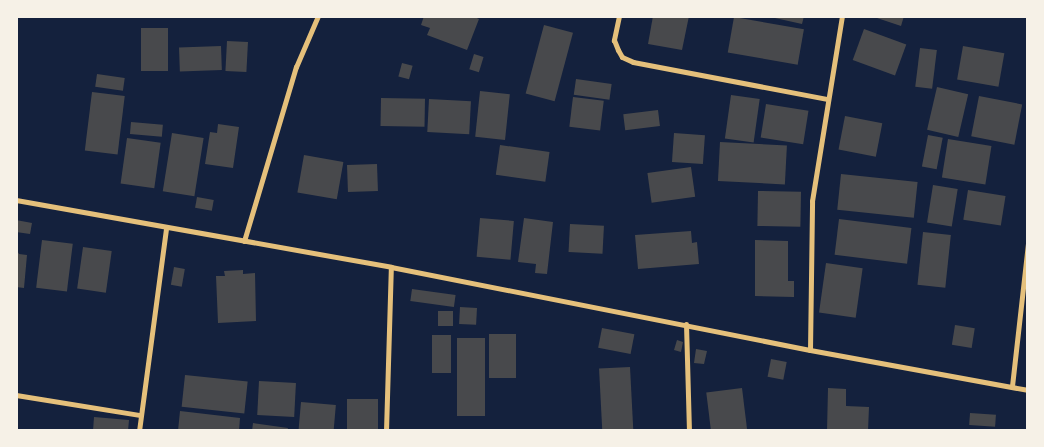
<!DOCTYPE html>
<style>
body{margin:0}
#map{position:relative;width:1044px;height:447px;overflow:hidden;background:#14213d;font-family:Poppins,sans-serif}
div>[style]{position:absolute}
.building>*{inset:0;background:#48494c;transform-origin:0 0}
.minor>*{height:5px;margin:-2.5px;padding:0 2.5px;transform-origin:2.5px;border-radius:2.5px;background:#e5c07b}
span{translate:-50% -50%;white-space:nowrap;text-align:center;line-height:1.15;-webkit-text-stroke:4.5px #f6f1e7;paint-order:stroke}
.frame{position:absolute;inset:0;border:18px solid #f6f1e7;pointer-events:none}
</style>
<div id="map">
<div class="building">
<i style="clip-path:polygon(424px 16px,472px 16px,479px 19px,467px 50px,427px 35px,430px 28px,421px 25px)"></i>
<i style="clip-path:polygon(653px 16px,689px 16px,682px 50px,648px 44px)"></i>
<i style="clip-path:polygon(766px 16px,804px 16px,802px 24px)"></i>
<i style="clip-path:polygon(871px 16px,904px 16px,901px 26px)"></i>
<i style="left:734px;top:17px;width:71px;height:36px;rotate:10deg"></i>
<i style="left:544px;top:25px;width:30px;height:71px;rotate:15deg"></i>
<i style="left:141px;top:28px;width:27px;height:43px"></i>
<i style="left:864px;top:29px;width:45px;height:33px;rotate:20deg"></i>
<i style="left:227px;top:41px;width:21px;height:30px;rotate:3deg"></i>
<i style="left:221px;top:46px;width:24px;height:42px;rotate:88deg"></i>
<i style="left:963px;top:46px;width:42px;height:34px;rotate:10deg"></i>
<i style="left:920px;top:48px;width:17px;height:39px;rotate:7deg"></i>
<i style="left:474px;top:54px;width:10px;height:16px;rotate:17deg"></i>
<i style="left:402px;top:63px;width:11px;height:14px;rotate:15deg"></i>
<i style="left:97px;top:74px;width:28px;height:13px;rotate:8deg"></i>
<i style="left:576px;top:79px;width:36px;height:16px;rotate:8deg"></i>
<i style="left:937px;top:87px;width:32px;height:44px;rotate:13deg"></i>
<i style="left:480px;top:91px;width:30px;height:46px;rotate:6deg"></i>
<i style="left:92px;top:92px;width:33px;height:59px;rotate:7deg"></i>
<i style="left:731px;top:95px;width:29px;height:44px;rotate:8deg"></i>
<i style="left:979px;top:96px;width:44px;height:41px;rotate:11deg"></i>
<i style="left:573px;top:97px;width:31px;height:30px;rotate:7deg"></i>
<i style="left:381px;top:98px;width:44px;height:28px;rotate:1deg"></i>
<i style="left:429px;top:99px;width:42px;height:33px;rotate:3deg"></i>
<i style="left:766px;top:104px;width:43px;height:34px;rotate:9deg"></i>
<i style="left:658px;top:110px;width:16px;height:35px;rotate:83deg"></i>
<i style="left:845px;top:116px;width:38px;height:34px;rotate:11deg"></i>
<i style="left:131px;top:122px;width:32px;height:12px;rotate:5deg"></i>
<i style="clip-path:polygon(218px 124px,239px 127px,233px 168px,205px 164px,210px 132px,217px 133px)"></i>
<i style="left:172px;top:133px;width:32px;height:59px;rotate:9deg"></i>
<i style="left:674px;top:133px;width:31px;height:29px;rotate:4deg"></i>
<i style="left:928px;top:135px;width:15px;height:32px;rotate:11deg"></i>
<i style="left:127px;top:138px;width:34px;height:46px;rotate:8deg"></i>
<i style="left:948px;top:139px;width:44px;height:39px;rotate:9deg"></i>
<i style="left:720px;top:142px;width:67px;height:39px;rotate:3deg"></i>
<i style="left:500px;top:145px;width:50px;height:30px;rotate:8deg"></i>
<i style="left:304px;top:155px;width:40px;height:38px;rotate:10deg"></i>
<i style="left:377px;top:164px;width:27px;height:30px;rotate:88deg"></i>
<i style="left:691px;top:167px;width:30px;height:44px;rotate:82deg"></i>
<i style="left:841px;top:174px;width:77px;height:36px;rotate:6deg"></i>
<i style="left:933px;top:185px;width:25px;height:38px;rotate:9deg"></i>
<i style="left:968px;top:190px;width:38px;height:30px;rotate:9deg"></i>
<i style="left:758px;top:191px;width:43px;height:35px;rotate:1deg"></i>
<i style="left:197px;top:197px;width:17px;height:11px;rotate:10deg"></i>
<i style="left:480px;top:218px;width:34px;height:39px;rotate:5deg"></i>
<i style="clip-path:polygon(524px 218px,553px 222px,547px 274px,535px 273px,536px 264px,518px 262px)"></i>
<i style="left:839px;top:219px;width:73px;height:36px;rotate:7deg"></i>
<i style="clip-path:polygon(16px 220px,32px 223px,30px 234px,16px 232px)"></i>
<i style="left:570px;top:224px;width:34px;height:28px;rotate:3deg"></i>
<i style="clip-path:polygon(691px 231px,692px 243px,697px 242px,699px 264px,638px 269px,635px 235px)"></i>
<i style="left:923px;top:232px;width:28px;height:53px;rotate:6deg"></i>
<i style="left:42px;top:240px;width:31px;height:48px;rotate:7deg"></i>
<i style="clip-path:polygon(755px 240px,788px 241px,788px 281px,794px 281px,794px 297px,755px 296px)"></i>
<i style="left:83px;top:247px;width:29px;height:42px;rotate:8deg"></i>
<i style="clip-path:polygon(16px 249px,19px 254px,27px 255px,24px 288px,16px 287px)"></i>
<i style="left:826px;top:263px;width:37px;height:50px;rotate:8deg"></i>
<i style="left:174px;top:267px;width:11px;height:18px;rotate:10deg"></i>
<i style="clip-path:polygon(243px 270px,243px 274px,255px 273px,256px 321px,218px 323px,216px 276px,225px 276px,224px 271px)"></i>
<i style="left:412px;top:289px;width:44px;height:12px;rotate:8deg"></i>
<i style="left:460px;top:307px;width:17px;height:17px;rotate:3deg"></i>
<i style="left:438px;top:311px;width:15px;height:15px"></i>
<i style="left:955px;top:325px;width:20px;height:20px;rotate:9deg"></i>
<i style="left:602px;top:328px;width:33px;height:20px;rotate:11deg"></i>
<i style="left:489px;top:334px;width:27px;height:44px"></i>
<i style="left:432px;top:335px;width:19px;height:38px"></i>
<i style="left:457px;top:338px;width:28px;height:78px"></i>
<i style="clip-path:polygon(677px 340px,683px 342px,681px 352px,674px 350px)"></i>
<i style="clip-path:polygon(696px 349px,707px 351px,704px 364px,694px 363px)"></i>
<i style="left:771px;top:359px;width:16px;height:18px;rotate:11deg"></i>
<i style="left:630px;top:367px;width:62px;height:31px;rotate:87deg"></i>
<i style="left:185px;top:375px;width:63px;height:32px;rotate:6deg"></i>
<i style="left:259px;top:381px;width:37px;height:34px;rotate:3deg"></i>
<i style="left:742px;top:388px;width:43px;height:36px;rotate:83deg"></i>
<i style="clip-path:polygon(828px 388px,846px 389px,846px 406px,869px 407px,868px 431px,827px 431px)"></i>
<i style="left:347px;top:399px;width:31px;height:32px"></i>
<i style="left:301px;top:402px;width:35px;height:29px;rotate:5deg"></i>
<i style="clip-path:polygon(180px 411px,240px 418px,239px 431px,178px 431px)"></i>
<i style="left:970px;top:413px;width:26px;height:12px;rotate:4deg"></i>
<i style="clip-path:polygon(94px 417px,129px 420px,128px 431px,93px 431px)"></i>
<i style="clip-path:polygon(253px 423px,288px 428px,287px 431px,252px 431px)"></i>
</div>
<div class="minor">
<i style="left:619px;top:16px;width:25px;rotate:102deg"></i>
<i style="left:614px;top:40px;width:11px;rotate:68deg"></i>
<i style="left:618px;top:50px;width:8px;rotate:60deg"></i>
<i style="left:622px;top:57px;width:12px;rotate:24deg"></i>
<i style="left:633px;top:62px;width:197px;rotate:10.8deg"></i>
<i style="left:16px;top:200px;width:381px;rotate:10.1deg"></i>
<i style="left:391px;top:267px;width:427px;rotate:11.2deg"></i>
<i style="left:810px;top:350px;width:222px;rotate:10.4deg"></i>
<i style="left:244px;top:241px;width:182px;rotate:-73.4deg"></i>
<i style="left:296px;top:67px;width:56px;rotate:-66.7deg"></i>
<i style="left:686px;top:324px;width:107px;rotate:88.4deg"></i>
<i style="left:810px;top:350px;width:149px;rotate:-89.2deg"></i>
<i style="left:812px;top:201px;width:187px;rotate:-80.8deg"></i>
<i style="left:1012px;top:386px;width:143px;rotate:-83.6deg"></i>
<i style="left:16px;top:395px;width:126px;rotate:9.2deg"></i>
<i style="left:139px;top:431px;width:205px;rotate:-82.4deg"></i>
<i style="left:386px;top:431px;width:164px;rotate:-88.3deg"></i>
</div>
<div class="frame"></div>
</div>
